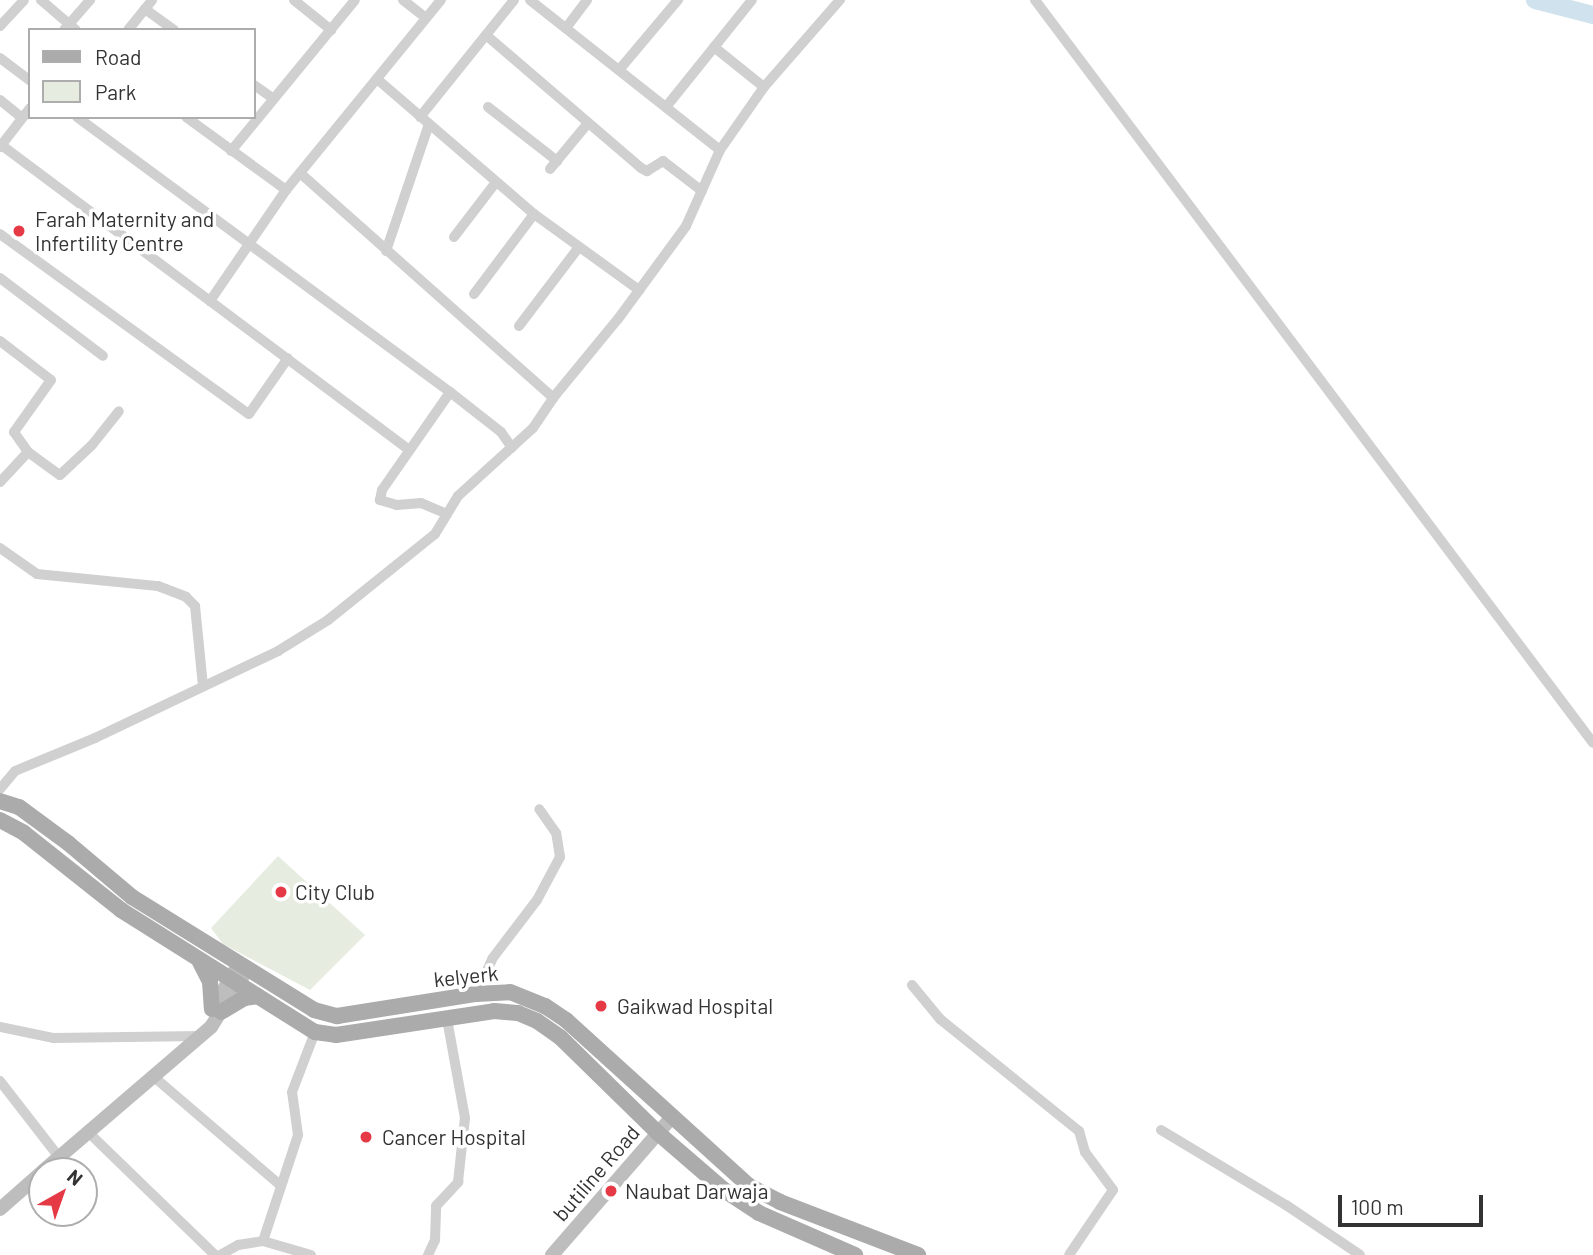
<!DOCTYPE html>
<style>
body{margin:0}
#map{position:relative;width:1593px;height:1255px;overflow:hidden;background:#fff;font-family:Barlow,sans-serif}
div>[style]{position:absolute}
.green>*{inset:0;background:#e6ecdf}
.river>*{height:18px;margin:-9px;padding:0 9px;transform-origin:9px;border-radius:9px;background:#cfe2ee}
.street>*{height:10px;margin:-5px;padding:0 5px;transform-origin:5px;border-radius:5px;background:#d0d0d0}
.secondary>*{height:14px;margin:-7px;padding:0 7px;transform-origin:7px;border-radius:7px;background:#bdbdbd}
.primary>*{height:16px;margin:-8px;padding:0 8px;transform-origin:8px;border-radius:8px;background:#ababab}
.dots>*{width:19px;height:19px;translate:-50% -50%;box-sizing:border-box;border:4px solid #fff;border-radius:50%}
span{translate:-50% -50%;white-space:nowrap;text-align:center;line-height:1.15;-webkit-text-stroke:7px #fff;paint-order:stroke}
.poi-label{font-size:21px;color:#333}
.left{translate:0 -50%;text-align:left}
.street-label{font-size:21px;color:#333}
.legend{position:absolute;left:28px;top:28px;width:228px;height:91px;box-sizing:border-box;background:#fff;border:2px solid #adadad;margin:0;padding:9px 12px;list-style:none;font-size:21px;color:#333}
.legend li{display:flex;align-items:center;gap:14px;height:35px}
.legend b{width:35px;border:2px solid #adadad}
.north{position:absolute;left:28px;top:1157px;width:70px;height:70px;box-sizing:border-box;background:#fff;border:2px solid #adadad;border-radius:50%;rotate:40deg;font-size:19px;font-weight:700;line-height:28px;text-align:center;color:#333}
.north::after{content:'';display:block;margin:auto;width:24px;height:32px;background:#e63946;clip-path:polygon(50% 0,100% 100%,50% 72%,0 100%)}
.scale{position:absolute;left:1338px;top:1195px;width:145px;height:32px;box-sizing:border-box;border:4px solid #333;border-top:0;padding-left:9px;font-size:21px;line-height:24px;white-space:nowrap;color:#333;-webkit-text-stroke:5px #fff;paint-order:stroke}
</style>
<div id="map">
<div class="green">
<i style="clip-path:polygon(278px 856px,365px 935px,310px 990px,223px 944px,211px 928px)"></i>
</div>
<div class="river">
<i style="left:1535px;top:0;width:60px;rotate:14.5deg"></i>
</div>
<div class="street">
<i style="left:41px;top:0;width:46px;rotate:40.6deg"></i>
<i style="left:294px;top:0;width:48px;rotate:39deg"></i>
<i style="left:403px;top:0;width:29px;rotate:38deg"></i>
<i style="left:530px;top:0;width:242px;rotate:38.3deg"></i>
<i style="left:1035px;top:0;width:929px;rotate:53.09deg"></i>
<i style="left:145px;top:9px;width:36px;rotate:36deg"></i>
<i style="left:0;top:26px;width:35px;rotate:-47deg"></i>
<i style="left:566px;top:28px;width:35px;rotate:-53deg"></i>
<i style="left:64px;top:30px;width:40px;rotate:-49deg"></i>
<i style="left:128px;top:30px;width:38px;rotate:-51deg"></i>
<i style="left:486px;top:35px;width:204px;rotate:40.6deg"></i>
<i style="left:641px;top:168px;width:7px;rotate:27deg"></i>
<i style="left:647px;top:171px;width:19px;rotate:-32deg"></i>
<i style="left:663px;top:161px;width:49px;rotate:37.6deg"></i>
<i style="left:714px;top:47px;width:64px;rotate:38.7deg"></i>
<i style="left:0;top:58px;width:38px;rotate:37deg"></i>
<i style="left:619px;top:70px;width:92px;rotate:-49.9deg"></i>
<i style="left:377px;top:79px;width:207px;rotate:40.7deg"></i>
<i style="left:534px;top:214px;width:130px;rotate:35.9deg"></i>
<i style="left:254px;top:85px;width:24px;rotate:35deg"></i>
<i style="left:0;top:100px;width:28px;rotate:39deg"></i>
<i style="left:488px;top:107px;width:88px;rotate:38deg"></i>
<i style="left:666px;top:107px;width:137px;rotate:-51.2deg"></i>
<i style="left:77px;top:117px;width:463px;rotate:36.4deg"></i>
<i style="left:450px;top:392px;width:65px;rotate:38.1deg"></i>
<i style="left:501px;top:432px;width:19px;rotate:55deg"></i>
<i style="left:186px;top:117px;width:124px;rotate:36.1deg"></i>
<i style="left:420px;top:117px;width:150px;rotate:-51.2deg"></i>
<i style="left:0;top:144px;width:509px;rotate:36.78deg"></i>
<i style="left:0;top:147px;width:49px;rotate:-52.4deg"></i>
<i style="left:231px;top:151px;width:195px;rotate:-50.6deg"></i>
<i style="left:550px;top:169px;width:60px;rotate:-50.4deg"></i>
<i style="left:300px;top:173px;width:339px;rotate:41.6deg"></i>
<i style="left:0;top:234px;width:307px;rotate:35.9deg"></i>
<i style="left:249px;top:414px;width:68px;rotate:-55.1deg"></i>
<i style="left:454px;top:237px;width:69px;rotate:-52.6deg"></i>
<i style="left:386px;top:251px;width:134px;rotate:-71.3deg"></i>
<i style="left:0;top:278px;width:129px;rotate:37.1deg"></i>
<i style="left:474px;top:294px;width:100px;rotate:-53.1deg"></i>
<i style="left:210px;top:301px;width:135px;rotate:-55.6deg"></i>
<i style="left:286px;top:190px;width:245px;rotate:-50.8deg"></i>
<i style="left:519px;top:326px;width:99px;rotate:-52.8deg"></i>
<i style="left:0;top:341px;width:64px;rotate:37.4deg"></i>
<i style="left:51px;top:380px;width:64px;rotate:125.4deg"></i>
<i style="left:14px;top:432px;width:24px;rotate:55deg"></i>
<i style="left:28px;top:452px;width:41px;rotate:133deg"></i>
<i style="left:28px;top:452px;width:39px;rotate:36deg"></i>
<i style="left:60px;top:475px;width:44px;rotate:-43.2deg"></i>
<i style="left:92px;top:445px;width:43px;rotate:-51.5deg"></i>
<i style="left:447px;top:514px;width:28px;rotate:-157deg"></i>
<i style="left:421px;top:503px;width:24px;rotate:175deg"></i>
<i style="left:397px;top:505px;width:18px;rotate:-164deg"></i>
<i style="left:380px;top:500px;width:10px;rotate:-79deg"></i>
<i style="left:382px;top:490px;width:119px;rotate:-55.2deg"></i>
<i style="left:0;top:548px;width:45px;rotate:35.1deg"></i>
<i style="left:37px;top:574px;width:122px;rotate:5.7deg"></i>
<i style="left:158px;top:586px;width:30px;rotate:21deg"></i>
<i style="left:186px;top:597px;width:13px;rotate:45deg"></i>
<i style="left:195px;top:606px;width:80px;rotate:84.3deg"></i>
<i style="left:0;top:789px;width:23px;rotate:-50deg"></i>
<i style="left:15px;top:771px;width:87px;rotate:-22.4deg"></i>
<i style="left:95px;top:738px;width:203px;rotate:-25.4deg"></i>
<i style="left:278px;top:651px;width:59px;rotate:-31.8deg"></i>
<i style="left:328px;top:620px;width:137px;rotate:-38.8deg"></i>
<i style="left:435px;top:534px;width:44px;rotate:-58.8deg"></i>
<i style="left:458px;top:496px;width:101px;rotate:-42.2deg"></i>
<i style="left:533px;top:428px;width:36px;rotate:-56deg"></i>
<i style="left:553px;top:398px;width:102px;rotate:-50.6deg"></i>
<i style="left:618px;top:319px;width:115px;rotate:-53.8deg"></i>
<i style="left:686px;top:226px;width:83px;rotate:-65.9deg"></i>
<i style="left:720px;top:150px;width:77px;rotate:-55.1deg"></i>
<i style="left:764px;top:87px;width:116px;rotate:-48.9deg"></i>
<i style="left:912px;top:985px;width:44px;rotate:50.5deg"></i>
<i style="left:940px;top:1019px;width:179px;rotate:38.9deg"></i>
<i style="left:1079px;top:1131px;width:22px;rotate:74deg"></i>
<i style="left:1085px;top:1152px;width:47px;rotate:53.6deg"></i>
<i style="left:1113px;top:1190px;width:78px;rotate:124.1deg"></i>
<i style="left:476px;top:994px;width:38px;rotate:-65deg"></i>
<i style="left:492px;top:959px;width:74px;rotate:-52.7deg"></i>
<i style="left:537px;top:900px;width:49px;rotate:-61.9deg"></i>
<i style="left:560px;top:857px;width:24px;rotate:-99deg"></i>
<i style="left:556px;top:833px;width:29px;rotate:-125deg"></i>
<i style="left:0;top:1027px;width:54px;rotate:11.7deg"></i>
<i style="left:53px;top:1038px;width:148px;rotate:-0.8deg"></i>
<i style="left:154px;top:1077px;width:166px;rotate:40.6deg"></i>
<i style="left:0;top:1081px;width:96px;rotate:52.2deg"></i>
<i style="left:1161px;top:1130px;width:146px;rotate:31deg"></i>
<i style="left:1286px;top:1205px;width:89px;rotate:34deg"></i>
<i style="left:88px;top:1132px;width:177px;rotate:44.1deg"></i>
<i style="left:263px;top:1241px;width:112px;rotate:-71.7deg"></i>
<i style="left:298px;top:1135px;width:43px;rotate:-97.9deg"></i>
<i style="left:292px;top:1092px;width:64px;rotate:-69deg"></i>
<i style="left:220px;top:1255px;width:21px;rotate:-29deg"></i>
<i style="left:238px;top:1245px;width:25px;rotate:-9deg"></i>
<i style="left:263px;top:1241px;width:50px;rotate:16.3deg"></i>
<i style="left:428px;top:1255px;width:17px;rotate:-65deg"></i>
<i style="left:435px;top:1240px;width:34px;rotate:-88deg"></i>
<i style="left:436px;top:1206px;width:33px;rotate:-47deg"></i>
<i style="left:458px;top:1182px;width:64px;rotate:-83.8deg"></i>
<i style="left:465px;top:1118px;width:101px;rotate:-100.3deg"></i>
</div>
<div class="secondary">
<i style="left:212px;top:1009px;width:52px;rotate:-59deg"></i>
<i style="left:43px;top:1171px;width:221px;rotate:-40.6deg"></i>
<i style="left:211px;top:1027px;width:60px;rotate:-57.9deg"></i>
<i style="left:0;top:1209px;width:56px;rotate:-41.4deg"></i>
<i style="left:552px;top:1255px;width:181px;rotate:-49deg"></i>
</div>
<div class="primary">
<i style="left:0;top:801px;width:20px;rotate:18deg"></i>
<i style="left:19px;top:807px;width:61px;rotate:36.3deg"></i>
<i style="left:68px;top:843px;width:84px;rotate:40.2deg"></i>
<i style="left:132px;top:897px;width:214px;rotate:31.8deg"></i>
<i style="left:314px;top:1010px;width:24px;rotate:15deg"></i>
<i style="left:337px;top:1016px;width:141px;rotate:-9deg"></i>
<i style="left:476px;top:994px;width:34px;rotate:-3deg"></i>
<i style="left:510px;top:992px;width:38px;rotate:22deg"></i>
<i style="left:545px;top:1006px;width:25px;rotate:34deg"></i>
<i style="left:566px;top:1020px;width:247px;rotate:42.2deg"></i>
<i style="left:749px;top:1186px;width:35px;rotate:27deg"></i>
<i style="left:780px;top:1202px;width:148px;rotate:21deg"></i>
<i style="left:0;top:820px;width:27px;rotate:28deg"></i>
<i style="left:24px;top:833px;width:124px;rotate:38.4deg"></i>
<i style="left:121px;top:910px;width:229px;rotate:32.2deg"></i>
<i style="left:315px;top:1032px;width:21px;rotate:8deg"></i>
<i style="left:336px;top:1035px;width:160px;rotate:-8.6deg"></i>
<i style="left:494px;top:1011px;width:24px;rotate:5deg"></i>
<i style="left:518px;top:1013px;width:21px;rotate:23deg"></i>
<i style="left:537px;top:1021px;width:29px;rotate:35deg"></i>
<i style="left:561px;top:1038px;width:136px;rotate:44.4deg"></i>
<i style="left:658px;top:1133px;width:87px;rotate:40.8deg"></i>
<i style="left:724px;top:1190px;width:42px;rotate:33.3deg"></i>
<i style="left:759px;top:1213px;width:105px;rotate:23.6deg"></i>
<i style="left:200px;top:962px;width:22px;rotate:63deg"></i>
<i style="left:210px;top:982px;width:27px;rotate:86deg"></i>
<i style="left:221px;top:1012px;width:27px;rotate:-31deg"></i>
<i style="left:244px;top:998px;width:14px;rotate:-8deg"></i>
</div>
<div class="dots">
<i style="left:19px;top:231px;background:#e63946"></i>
<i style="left:281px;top:892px;background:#e63946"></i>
<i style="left:601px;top:1006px;background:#e63946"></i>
<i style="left:366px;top:1137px;background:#e63946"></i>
<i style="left:611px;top:1191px;background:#e63946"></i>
</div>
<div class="poi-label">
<span class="left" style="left:35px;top:231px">Farah Maternity and<br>Infertility Centre</span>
<span class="left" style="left:295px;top:892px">City Club</span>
<span class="left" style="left:617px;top:1006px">Gaikwad Hospital</span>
<span class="left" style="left:382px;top:1137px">Cancer Hospital</span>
<span class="left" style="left:625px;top:1191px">Naubat Darwaja</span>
</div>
<div class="street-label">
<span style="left:466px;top:976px;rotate:-6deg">kelyerk</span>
<span style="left:596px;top:1173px;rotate:-49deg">butiline Road</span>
</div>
<ul class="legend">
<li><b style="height:9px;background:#ababab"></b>Road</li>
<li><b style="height:19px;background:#e6ecdf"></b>Park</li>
</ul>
<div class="north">N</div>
<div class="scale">100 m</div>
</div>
